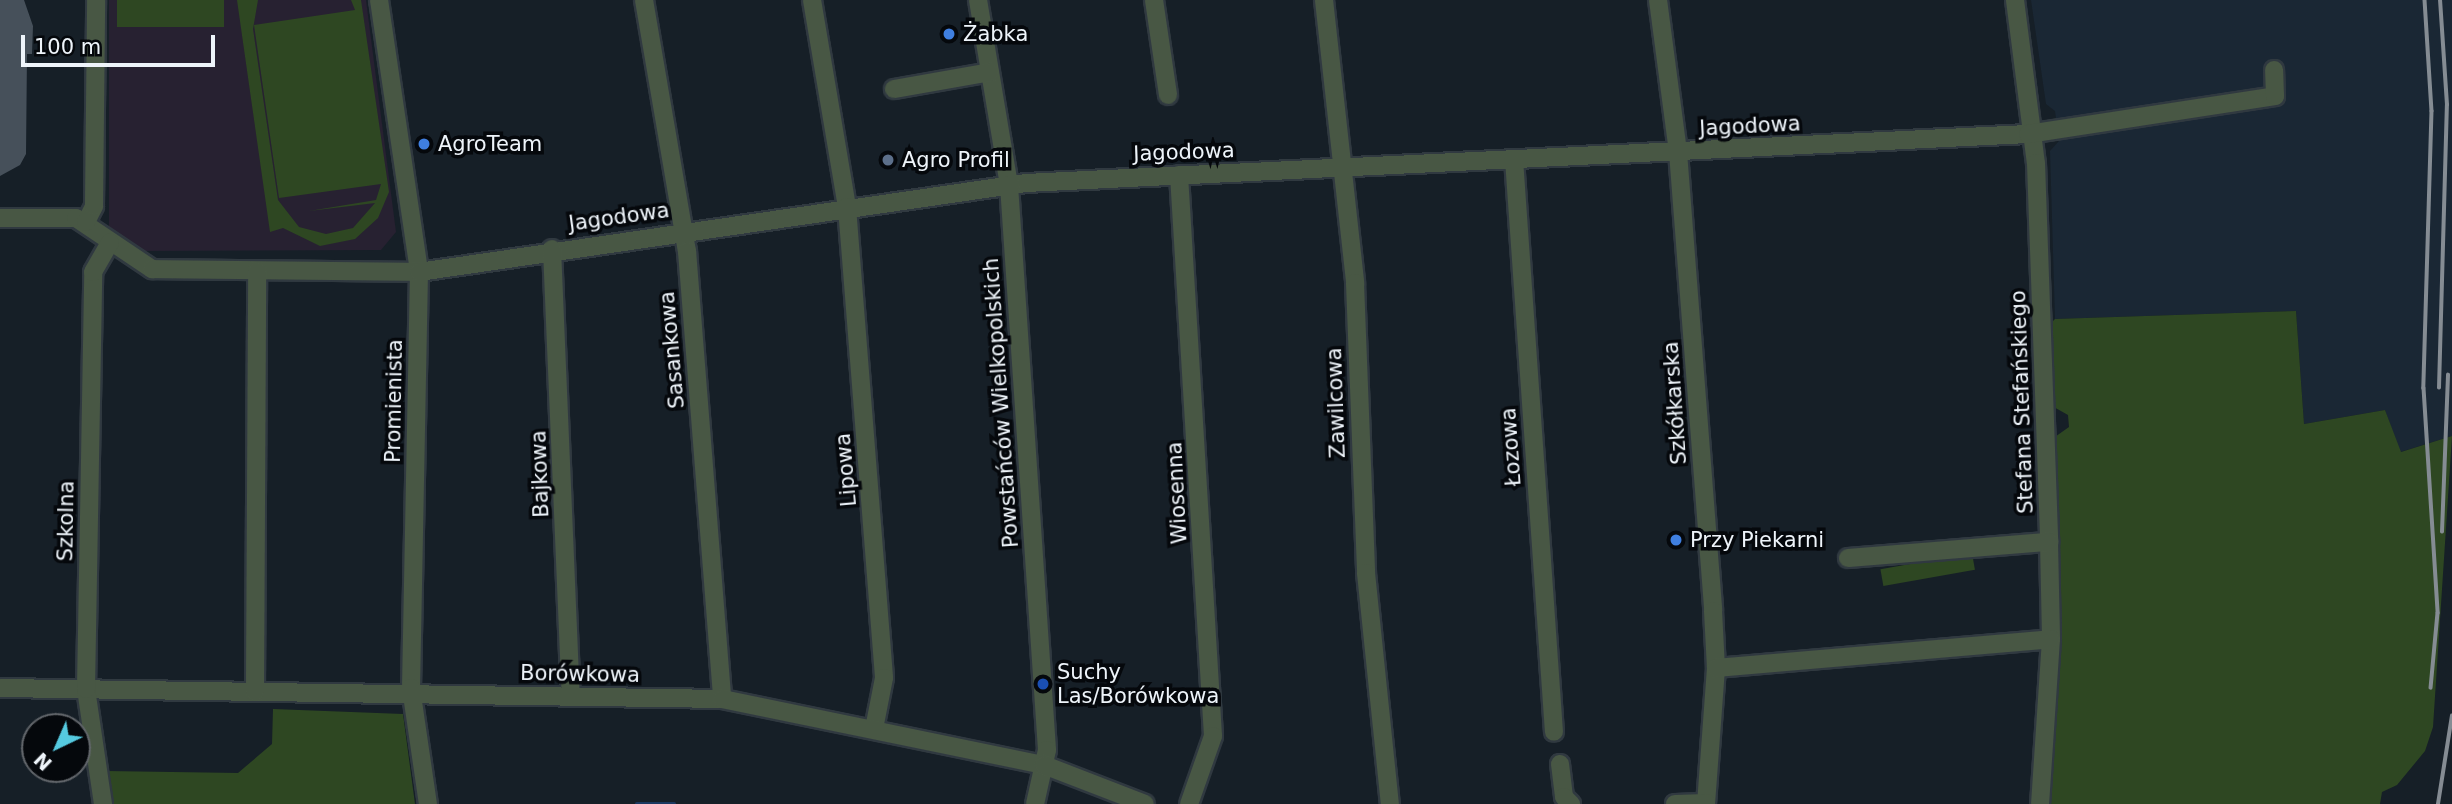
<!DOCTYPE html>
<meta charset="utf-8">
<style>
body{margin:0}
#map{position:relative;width:2452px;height:804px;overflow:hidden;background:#161f27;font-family:"DejaVu Sans",sans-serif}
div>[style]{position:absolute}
.built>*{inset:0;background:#1a2734}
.education>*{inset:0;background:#272131}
.green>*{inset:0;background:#2e4722;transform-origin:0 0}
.stream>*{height:3.5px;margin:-1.75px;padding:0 1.75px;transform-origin:1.75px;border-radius:1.75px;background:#1b3860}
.building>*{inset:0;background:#46505a}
.roads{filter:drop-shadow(2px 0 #303940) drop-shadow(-2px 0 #303940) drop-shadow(0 2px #303940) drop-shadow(0 -2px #303940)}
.minor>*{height:18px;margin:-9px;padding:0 9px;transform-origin:9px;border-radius:9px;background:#485744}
.rail>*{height:3.5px;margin:-1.75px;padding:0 1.75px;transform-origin:1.75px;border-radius:1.75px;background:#858c93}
.dots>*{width:19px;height:19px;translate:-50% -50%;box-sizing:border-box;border:4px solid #05080c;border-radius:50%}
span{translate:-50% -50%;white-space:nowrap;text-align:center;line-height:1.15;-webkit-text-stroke:7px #05080c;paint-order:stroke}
.poi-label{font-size:21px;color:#eef4fa}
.left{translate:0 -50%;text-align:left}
.street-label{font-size:21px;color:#eef4fa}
.north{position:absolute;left:21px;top:713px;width:70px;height:70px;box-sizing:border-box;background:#05080c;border:2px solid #62666b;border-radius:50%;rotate:224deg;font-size:19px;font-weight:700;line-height:28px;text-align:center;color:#eef4fa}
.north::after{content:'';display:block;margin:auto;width:24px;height:32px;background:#55cae0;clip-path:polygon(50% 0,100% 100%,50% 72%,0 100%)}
.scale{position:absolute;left:21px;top:35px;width:194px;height:32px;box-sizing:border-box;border:4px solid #eef4fa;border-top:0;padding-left:9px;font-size:21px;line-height:24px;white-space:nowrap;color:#eef4fa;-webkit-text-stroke:5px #05080c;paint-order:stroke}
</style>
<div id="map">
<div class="built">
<i style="clip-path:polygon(2031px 0,2452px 0,2452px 436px,2400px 452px,2385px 410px,2304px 424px,2296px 311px,2055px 319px,2050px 151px,2059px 141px,2055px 111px,2046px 104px)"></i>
</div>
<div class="education">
<i style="clip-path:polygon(109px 0,366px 0,396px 232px,381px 250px,139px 251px,109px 227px)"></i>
</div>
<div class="green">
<i style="left:117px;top:0;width:107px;height:27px"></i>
<i style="clip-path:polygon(237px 0,258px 0,253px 29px,278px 200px,299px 227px,326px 234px,353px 228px,375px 203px,309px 211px,376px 200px,381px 184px,279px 198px,254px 25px,355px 10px,351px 0,361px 0,389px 192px,378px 218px,355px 239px,320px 246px,283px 228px,270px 232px)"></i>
<i style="clip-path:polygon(2296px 311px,2304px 424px,2385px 410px,2401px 452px,2452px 436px,2433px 727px,2425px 751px,2397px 785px,2382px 792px,2380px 804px,2046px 804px,2052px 439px,2069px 427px,2068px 415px,2052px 406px,2048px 326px,2055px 319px)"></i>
<i style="left:1972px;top:553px;width:17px;height:93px;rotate:80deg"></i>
<i style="clip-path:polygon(273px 709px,403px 714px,415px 804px,111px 804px,106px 771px,238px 773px,272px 744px)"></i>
</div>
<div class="stream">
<i style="left:637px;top:804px;width:37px"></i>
</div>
<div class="building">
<i style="clip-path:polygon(0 0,24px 0,33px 26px,32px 54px,27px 54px,26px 154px,20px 165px,0 176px)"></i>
</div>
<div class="roads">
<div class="minor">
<i style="left:379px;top:0;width:275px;rotate:81.6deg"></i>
<i style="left:419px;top:272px;width:416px;rotate:91.1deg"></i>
<i style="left:411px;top:688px;width:117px;rotate:81.7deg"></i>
<i style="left:644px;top:0;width:255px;rotate:80.3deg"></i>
<i style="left:687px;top:251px;width:449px;rotate:85.5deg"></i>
<i style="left:812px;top:0;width:210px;rotate:80.4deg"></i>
<i style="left:847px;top:207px;width:472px;rotate:85.5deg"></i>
<i style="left:884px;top:678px;width:52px;rotate:101.1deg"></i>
<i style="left:978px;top:0;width:188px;rotate:80.5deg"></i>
<i style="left:1009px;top:185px;width:566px;rotate:86.15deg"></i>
<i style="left:1047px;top:750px;width:55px;rotate:102.5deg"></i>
<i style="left:1154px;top:0;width:96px;rotate:81.6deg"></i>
<i style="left:1324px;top:0;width:285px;rotate:83.7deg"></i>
<i style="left:1355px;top:283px;width:290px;rotate:87.8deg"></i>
<i style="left:1366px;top:573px;width:232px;rotate:84.1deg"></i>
<i style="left:1658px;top:0;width:153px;rotate:82.5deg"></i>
<i style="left:1678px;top:152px;width:460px;rotate:85.6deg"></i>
<i style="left:1713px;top:611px;width:57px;rotate:87deg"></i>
<i style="left:1716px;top:668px;width:136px;rotate:94.2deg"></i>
<i style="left:2015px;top:0;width:164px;rotate:82.7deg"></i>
<i style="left:2036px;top:163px;width:379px;rotate:88deg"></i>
<i style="left:2049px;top:542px;width:97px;rotate:88.8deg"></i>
<i style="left:2051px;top:639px;width:165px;rotate:93.8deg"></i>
<i style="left:894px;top:89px;width:97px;rotate:-10deg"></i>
<i style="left:1514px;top:159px;width:574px;rotate:86.01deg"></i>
<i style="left:1179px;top:175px;width:562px;rotate:86.53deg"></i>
<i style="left:1213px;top:736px;width:72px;rotate:109.4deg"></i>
<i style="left:0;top:218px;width:76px"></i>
<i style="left:76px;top:218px;width:92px;rotate:33.9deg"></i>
<i style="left:152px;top:269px;width:267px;rotate:0.6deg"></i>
<i style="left:419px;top:272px;width:613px;rotate:-8.34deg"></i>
<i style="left:1026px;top:183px;width:1003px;rotate:-2.8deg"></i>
<i style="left:2028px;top:134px;width:250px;rotate:-8.7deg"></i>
<i style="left:2275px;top:96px;width:26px;rotate:-92deg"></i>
<i style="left:86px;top:222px;width:18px;rotate:-63deg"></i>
<i style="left:94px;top:206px;width:206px;rotate:-89.4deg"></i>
<i style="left:552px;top:249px;width:448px;rotate:87.6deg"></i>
<i style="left:1848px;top:558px;width:202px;rotate:-4.6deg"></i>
<i style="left:1716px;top:668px;width:336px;rotate:-4.9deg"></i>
<i style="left:0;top:688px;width:722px;rotate:0.87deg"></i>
<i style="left:722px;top:699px;width:329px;rotate:11.6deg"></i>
<i style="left:1044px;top:765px;width:108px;rotate:21.1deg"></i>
<i style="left:255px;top:692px;width:421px;rotate:-89.7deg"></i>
<i style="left:1560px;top:764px;width:33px;rotate:83deg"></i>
<i style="left:1564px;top:797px;width:10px;rotate:45deg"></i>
<i style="left:103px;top:804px;width:116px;rotate:-98.4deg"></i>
<i style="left:86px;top:689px;width:417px;rotate:-89deg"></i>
<i style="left:93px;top:272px;width:34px;rotate:-60deg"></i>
<i style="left:1675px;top:804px;width:31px;rotate:-2deg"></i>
</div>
</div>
<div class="rail">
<i style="left:2425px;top:0;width:111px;rotate:86.4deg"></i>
<i style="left:2432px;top:111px;width:277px;rotate:91.7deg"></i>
<i style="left:2424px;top:388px;width:225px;rotate:86.4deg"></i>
<i style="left:2438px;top:613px;width:75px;rotate:95.3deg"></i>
<i style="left:2439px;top:388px;width:283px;rotate:-88.4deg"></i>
<i style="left:2447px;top:105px;width:105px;rotate:-93.8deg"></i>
<i style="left:2442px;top:532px;width:157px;rotate:-87.8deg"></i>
<i style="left:2438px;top:804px;width:89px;rotate:-81deg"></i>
</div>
<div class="dots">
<i style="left:949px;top:34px;background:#3f7fe0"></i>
<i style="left:424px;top:144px;background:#3f7fe0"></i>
<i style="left:888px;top:160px;background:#5c6f8a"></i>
<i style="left:1676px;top:540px;background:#3f7fe0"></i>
<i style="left:1043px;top:684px;background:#1a4fb4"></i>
</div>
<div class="poi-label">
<span class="left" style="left:963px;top:34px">Żabka</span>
<span class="left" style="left:438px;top:144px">AgroTeam</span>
<span class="left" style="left:902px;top:160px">Agro Profil</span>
<span class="left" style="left:1690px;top:540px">Przy Piekarni</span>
<span class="left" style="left:1057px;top:684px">Suchy<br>Las/Borówkowa</span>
</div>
<div class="street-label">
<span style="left:1750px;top:126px;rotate:-3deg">Jagodowa</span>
<span style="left:1184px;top:152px;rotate:-2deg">Jagodowa</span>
<span style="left:619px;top:217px;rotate:-8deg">Jagodowa</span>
<span style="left:672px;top:350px;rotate:-95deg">Sasankowa</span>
<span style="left:394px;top:401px;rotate:-89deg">Promienista</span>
<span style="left:2022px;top:402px;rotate:-92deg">Stefana Stefańskiego</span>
<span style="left:1001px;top:403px;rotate:-94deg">Powstańców Wielkopolskich</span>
<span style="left:1336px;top:403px;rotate:-92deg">Zawilcowa</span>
<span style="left:1675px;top:403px;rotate:-94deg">Szkółkarska</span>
<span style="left:1511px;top:447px;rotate:-94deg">Łozowa</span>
<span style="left:846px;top:470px;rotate:-95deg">Lipowa</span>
<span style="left:540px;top:474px;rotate:-92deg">Bajkowa</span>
<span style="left:1177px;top:493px;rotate:-93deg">Wiosenna</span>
<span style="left:66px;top:521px;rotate:-89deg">Szkolna</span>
<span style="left:580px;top:674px;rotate:1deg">Borówkowa</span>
</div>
<div class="north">N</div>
<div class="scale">100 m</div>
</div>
